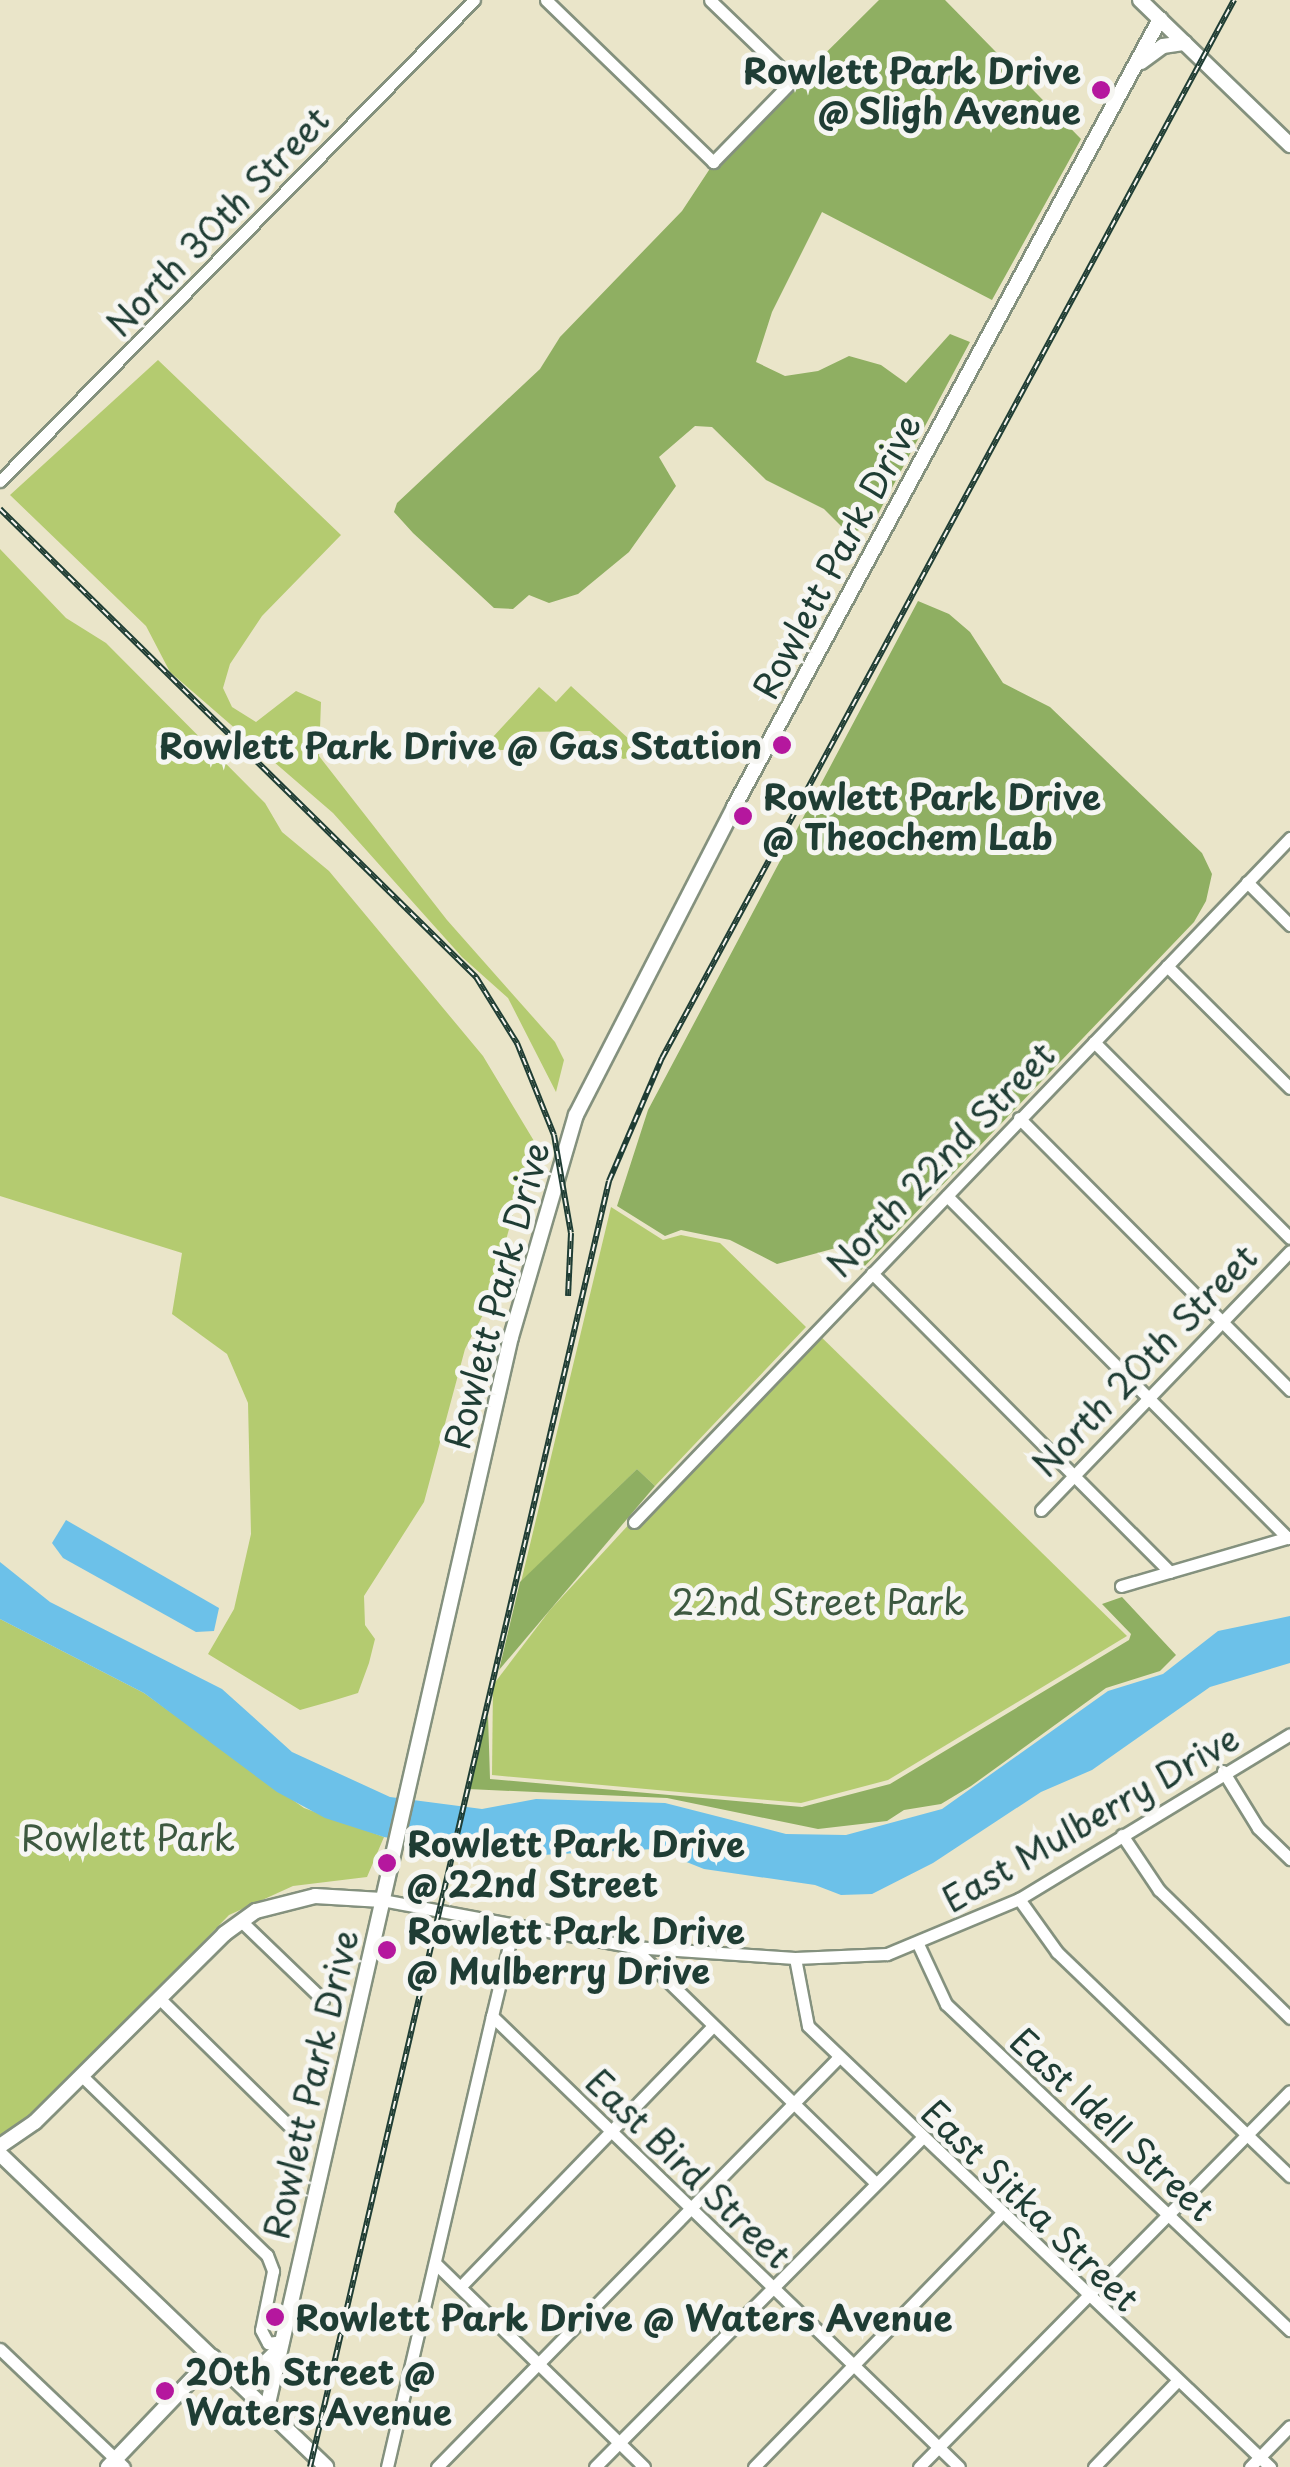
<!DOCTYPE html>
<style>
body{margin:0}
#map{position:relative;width:1290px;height:2467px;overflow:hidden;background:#eae5c9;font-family:"Playpen Sans",sans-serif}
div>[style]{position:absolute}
.green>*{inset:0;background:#b4cb70}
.forest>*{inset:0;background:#8faf62}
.water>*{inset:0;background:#6cc1e9}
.roads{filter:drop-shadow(2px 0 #84917e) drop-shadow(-2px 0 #84917e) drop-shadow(0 2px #84917e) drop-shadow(0 -2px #84917e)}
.minor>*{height:11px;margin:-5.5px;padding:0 5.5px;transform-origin:5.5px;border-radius:5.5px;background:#fff}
.tertiary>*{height:14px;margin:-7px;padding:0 7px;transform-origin:7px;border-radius:7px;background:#fff}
.rail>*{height:6px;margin-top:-3px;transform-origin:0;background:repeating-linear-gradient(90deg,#f6f6f2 0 8px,#1f3d34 0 16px);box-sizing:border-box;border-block:2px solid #1f3d34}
.dots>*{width:28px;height:28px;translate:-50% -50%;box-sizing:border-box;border:5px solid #f6f6f2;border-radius:50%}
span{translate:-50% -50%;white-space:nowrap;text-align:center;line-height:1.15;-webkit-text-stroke:10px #f6f6f2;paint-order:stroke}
.poi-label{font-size:35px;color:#1f3d34;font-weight:700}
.right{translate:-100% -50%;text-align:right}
.left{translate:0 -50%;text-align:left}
.street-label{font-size:35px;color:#1f3d34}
.park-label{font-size:35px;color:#3d5940}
</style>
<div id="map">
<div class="green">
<i style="clip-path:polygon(158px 360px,341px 535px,262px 616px,230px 664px,223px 688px,232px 707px,256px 722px,296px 691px,321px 702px,319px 756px,447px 920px,555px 1042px,564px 1060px,556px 1092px,508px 998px,462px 957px,333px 813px,170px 672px,146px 626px,10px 495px)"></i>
<i style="clip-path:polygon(0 549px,66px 618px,106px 643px,265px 803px,282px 832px,329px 871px,483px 1056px,534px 1141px,487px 1307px,465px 1349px,424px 1502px,364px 1596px,365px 1625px,375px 1639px,369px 1663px,358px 1693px,332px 1701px,300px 1710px,208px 1654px,234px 1609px,251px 1534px,248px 1403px,227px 1354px,172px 1314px,182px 1253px,0 1196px)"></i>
<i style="clip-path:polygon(571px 686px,642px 751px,639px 756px,623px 759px,590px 731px,522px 732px,505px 750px,494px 750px,492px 738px,539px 687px,556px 702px)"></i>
<i style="clip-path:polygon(611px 1207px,663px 1240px,681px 1235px,720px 1243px,806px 1327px,655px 1486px,637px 1469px,521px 1582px)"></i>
<i style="clip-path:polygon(811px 1327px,1127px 1636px,888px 1780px,801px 1803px,492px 1775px,493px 1685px,550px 1610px)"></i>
<i style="clip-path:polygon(0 1619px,144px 1693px,304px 1808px,384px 1837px,367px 1877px,293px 1886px,229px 1915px,31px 2120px,0 2139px)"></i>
</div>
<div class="forest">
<i style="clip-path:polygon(879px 0,945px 0,1081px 139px,992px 300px,822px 212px,772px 312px,756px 362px,785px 376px,818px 371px,849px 356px,881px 365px,906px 383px,950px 334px,970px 342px,871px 527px,848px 533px,824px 509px,766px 480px,712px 427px,695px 426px,659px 457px,676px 486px,629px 552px,578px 594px,549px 603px,529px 595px,513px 609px,494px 608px,413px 533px,394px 512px,397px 503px,540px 369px,560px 337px,682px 211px,711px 167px)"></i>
<i style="clip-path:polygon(918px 601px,949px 614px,970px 632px,1003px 683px,1050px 707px,1202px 853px,1212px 874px,1206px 901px,1194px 922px,861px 1270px,843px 1246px,777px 1264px,730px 1240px,681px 1230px,665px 1236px,617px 1206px,648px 1110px)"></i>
<i style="clip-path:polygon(637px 1469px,655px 1486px,499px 1670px,520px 1582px)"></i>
<i style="clip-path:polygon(1122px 1597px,1176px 1655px,1160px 1671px,1106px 1688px,971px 1786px,941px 1804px,904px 1810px,887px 1821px,818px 1829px,667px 1798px,468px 1789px,488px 1715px,490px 1779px,802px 1807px,890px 1784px,1129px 1640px,1131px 1634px,1102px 1604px)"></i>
</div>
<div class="water">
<i style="clip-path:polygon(66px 1520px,219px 1608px,214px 1631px,196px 1632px,63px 1558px,52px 1543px)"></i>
<i style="clip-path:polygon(0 1562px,50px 1602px,222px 1689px,292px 1752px,390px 1797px,482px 1809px,536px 1799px,665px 1803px,786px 1834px,846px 1835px,942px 1809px,1108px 1691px,1163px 1674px,1218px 1631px,1290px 1616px,1290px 1663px,1210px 1687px,1092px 1770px,1041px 1792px,933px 1863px,872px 1894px,841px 1895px,815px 1885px,704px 1869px,654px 1849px,502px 1857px,384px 1837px,325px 1818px,277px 1792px,144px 1693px,0 1619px)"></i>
</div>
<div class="roads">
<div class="minor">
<i style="left:546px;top:0;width:233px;rotate:44.1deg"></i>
<i style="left:713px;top:162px;width:115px;rotate:-45.7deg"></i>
<i style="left:793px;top:80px;width:115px;rotate:-136.1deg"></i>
<i style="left:0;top:481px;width:675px;rotate:-45.42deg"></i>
<i style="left:1247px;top:882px;width:61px;rotate:45deg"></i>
<i style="left:1167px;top:966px;width:173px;rotate:44.8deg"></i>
<i style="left:1094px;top:1042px;width:277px;rotate:45deg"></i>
<i style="left:1019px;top:1118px;width:384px;rotate:45.1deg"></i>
<i style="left:947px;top:1196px;width:483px;rotate:45.1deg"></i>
<i style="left:872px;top:1273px;width:422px;rotate:45.1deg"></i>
<i style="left:1041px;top:1510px;width:359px;rotate:-46.1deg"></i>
<i style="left:634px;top:1522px;width:948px;rotate:-46.2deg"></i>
<i style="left:1121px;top:1586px;width:176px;rotate:-16.2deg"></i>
<i style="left:1223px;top:1771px;width:67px;rotate:58.4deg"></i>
<i style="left:1258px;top:1828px;width:45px;rotate:44.1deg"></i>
<i style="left:1122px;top:1835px;width:66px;rotate:56.1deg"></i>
<i style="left:1159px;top:1890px;width:183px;rotate:44.3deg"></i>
<i style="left:1019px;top:1899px;width:65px;rotate:54.4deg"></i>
<i style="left:1057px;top:1952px;width:323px;rotate:43.9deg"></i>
<i style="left:382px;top:1900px;width:255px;rotate:10.6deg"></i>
<i style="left:633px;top:1947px;width:162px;rotate:3.9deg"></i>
<i style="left:795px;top:1958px;width:92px;rotate:-2.5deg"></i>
<i style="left:887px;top:1954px;width:143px;rotate:-22.6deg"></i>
<i style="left:1019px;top:1899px;width:317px;rotate:-31.3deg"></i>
<i style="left:241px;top:1921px;width:114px;rotate:43.9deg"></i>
<i style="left:514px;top:1925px;width:94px;rotate:103.6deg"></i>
<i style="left:492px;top:2016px;width:649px;rotate:44deg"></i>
<i style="left:918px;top:1944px;width:66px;rotate:65deg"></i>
<i style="left:946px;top:2004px;width:474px;rotate:43.5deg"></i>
<i style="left:633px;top:1947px;width:339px;rotate:44.2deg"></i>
<i style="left:795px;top:1958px;width:69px;rotate:79.2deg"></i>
<i style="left:808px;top:2026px;width:639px;rotate:43.67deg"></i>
<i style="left:160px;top:1999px;width:180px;rotate:44.5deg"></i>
<i style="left:83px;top:2077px;width:256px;rotate:44.1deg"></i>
<i style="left:267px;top:2255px;width:17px;rotate:69deg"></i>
<i style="left:273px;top:2271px;width:60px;rotate:101.5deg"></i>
<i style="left:261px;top:2330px;width:15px;rotate:62deg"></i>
<i style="left:268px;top:2343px;width:15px;rotate:-8deg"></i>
<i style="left:435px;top:2263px;width:292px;rotate:44.3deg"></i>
<i style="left:461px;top:2286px;width:362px;rotate:-45.9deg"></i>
<i style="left:0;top:2349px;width:171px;rotate:43.6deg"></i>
<i style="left:387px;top:2467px;width:463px;rotate:-76.9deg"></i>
<i style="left:437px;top:2467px;width:574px;rotate:-45.56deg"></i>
<i style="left:595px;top:2467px;width:464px;rotate:-45.2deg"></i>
<i style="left:754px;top:2467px;width:354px;rotate:-45.7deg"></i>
<i style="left:919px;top:2467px;width:528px;rotate:-45.38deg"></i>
<i style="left:1094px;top:2467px;width:117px;rotate:-46deg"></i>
<i style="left:1250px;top:2467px;width:57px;rotate:-45.7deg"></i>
</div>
<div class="tertiary">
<i style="left:1140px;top:0;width:209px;rotate:44deg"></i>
<i style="left:1141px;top:62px;width:27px;rotate:-36deg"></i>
<i style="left:1163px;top:46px;width:22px;rotate:-8deg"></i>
<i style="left:0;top:2146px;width:42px;rotate:-34.4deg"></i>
<i style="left:35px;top:2122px;width:267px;rotate:-44.8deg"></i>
<i style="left:224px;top:1934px;width:39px;rotate:-36deg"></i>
<i style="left:256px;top:1911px;width:61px;rotate:-14.3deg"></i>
<i style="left:315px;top:1896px;width:67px;rotate:3.4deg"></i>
<i style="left:0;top:2154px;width:452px;rotate:43.8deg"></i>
<i style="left:230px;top:2371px;width:25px;rotate:5deg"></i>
<i style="left:255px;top:2373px;width:33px;rotate:-45deg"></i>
<i style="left:267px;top:2408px;width:1098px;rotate:-77.17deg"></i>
<i style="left:511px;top:1337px;width:231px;rotate:-73.7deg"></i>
<i style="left:576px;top:1115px;width:346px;rotate:-62.8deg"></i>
<i style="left:734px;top:807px;width:896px;rotate:-61.6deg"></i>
<i style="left:108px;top:2467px;width:152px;rotate:-46.3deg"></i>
</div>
</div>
<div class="rail">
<i style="left:0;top:509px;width:668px;rotate:44.51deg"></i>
<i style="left:476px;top:977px;width:78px;rotate:58.2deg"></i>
<i style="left:517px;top:1043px;width:99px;rotate:68.1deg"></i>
<i style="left:554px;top:1135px;width:99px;rotate:80.2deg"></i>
<i style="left:571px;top:1233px;width:63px;rotate:92.7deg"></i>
<i style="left:310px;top:2467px;width:1320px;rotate:-76.91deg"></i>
<i style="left:609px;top:1181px;width:134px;rotate:-66.7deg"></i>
<i style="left:662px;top:1058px;width:1203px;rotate:-61.6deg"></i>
</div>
<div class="dots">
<i style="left:1101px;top:90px;background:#b5179e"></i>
<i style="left:782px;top:745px;background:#b5179e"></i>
<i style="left:743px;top:816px;background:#b5179e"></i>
<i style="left:387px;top:1863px;background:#b5179e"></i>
<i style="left:387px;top:1950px;background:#b5179e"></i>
<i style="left:275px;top:2317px;background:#b5179e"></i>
<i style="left:165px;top:2391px;background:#b5179e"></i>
</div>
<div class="poi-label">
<span class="right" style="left:1081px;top:90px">Rowlett Park Drive<br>@ Sligh Avenue</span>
<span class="right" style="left:762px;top:745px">Rowlett Park Drive @ Gas Station</span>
<span class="left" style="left:763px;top:816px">Rowlett Park Drive<br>@ Theochem Lab</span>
<span class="left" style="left:407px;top:1863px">Rowlett Park Drive<br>@ 22nd Street</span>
<span class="left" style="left:407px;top:1950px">Rowlett Park Drive<br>@ Mulberry Drive</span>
<span class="left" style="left:295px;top:2317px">Rowlett Park Drive @ Waters Avenue</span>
<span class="left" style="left:185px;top:2391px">20th Street @<br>Waters Avenue</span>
</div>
<div class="street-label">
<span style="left:217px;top:221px;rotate:-46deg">North 30th Street</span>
<span style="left:836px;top:556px;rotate:-62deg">Rowlett Park Drive</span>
<span style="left:940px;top:1159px;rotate:-46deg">North 22nd Street</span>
<span style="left:496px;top:1295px;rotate:-75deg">Rowlett Park Drive</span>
<span style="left:1144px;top:1360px;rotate:-46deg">North 20th Street</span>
<span style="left:1090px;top:1818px;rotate:-30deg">East Mulberry Drive</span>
<span style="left:310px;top:2084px;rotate:-77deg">Rowlett Park Drive</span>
<span style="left:1113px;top:2124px;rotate:43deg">East Idell Street</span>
<span style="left:689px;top:2168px;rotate:44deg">East Bird Street</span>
<span style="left:1031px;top:2205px;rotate:44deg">East Sitka Street</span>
</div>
<div class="park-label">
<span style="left:818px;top:1601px">22nd Street Park</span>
<span style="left:128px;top:1837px">Rowlett Park</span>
</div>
</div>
